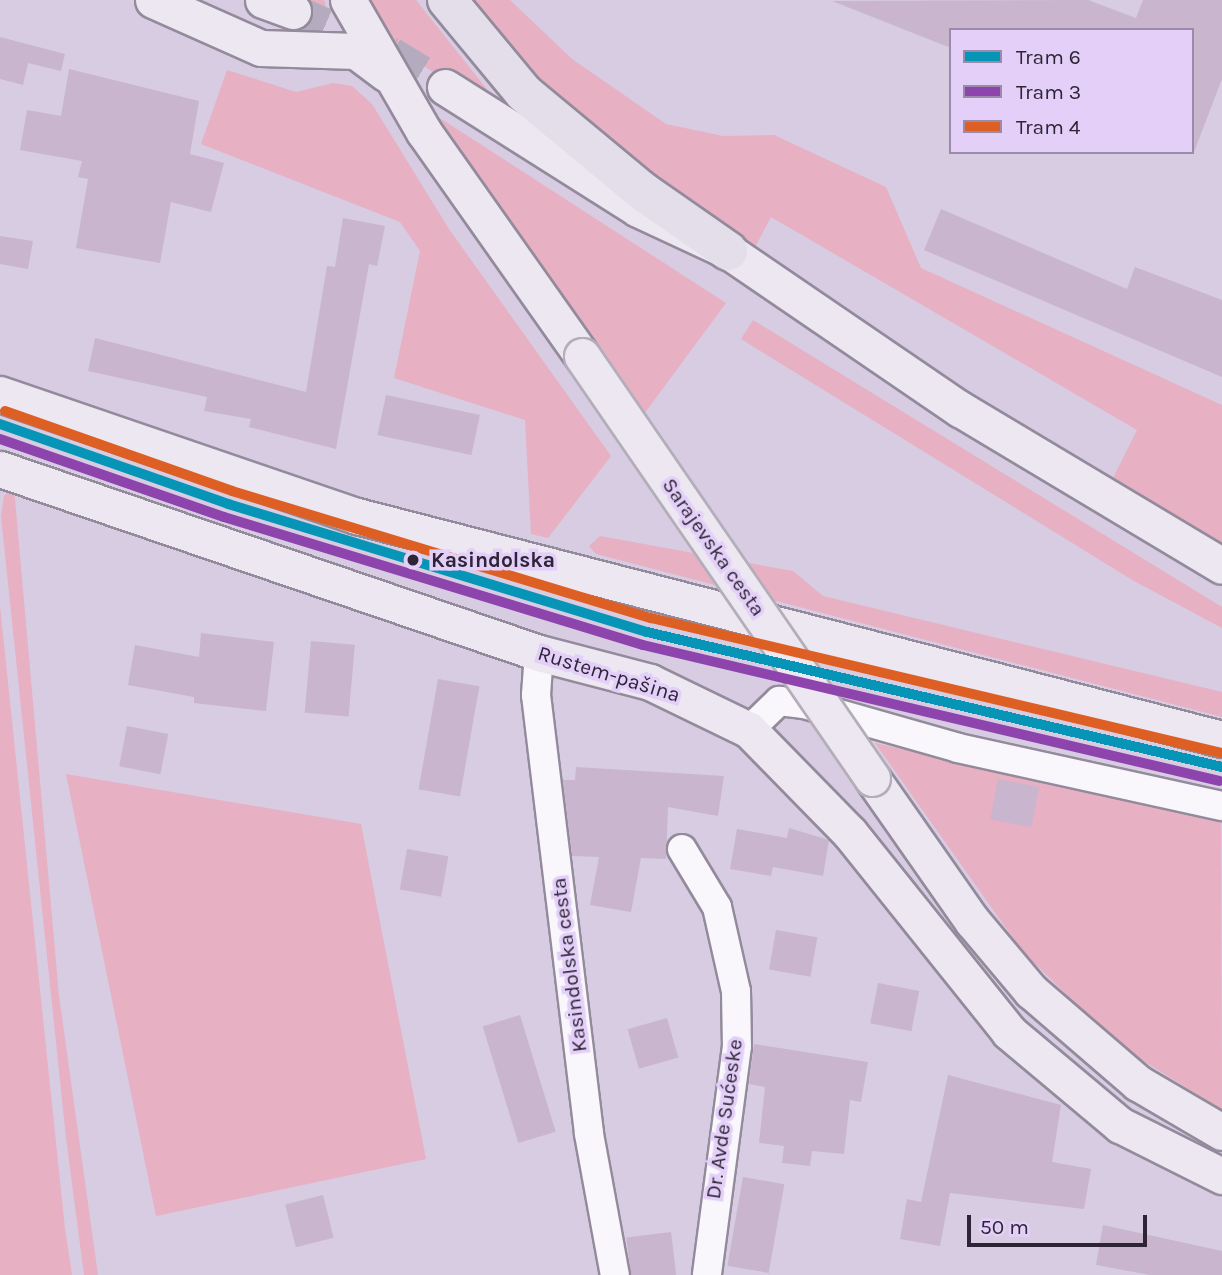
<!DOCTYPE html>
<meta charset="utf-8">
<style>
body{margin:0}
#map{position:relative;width:1222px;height:1275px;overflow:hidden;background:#d7cce2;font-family:Karla,sans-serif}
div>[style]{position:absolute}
.green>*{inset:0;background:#e7b0c3}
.building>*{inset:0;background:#c9b5ce;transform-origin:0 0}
.major-tunnel>*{height:35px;margin-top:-17.5px;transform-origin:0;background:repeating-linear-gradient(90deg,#b5abbf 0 35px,transparent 0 53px)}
.roads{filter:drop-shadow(2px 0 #938b9c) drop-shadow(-2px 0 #938b9c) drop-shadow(0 2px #938b9c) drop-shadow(0 -2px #938b9c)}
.minor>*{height:28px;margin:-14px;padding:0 14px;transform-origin:14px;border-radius:14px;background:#f9f7fb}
.major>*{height:35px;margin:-17.5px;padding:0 17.5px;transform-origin:17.5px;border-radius:17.5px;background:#ece7f1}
.highway>*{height:38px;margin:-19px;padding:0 19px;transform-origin:19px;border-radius:19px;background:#e4ddea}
.bridges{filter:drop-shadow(2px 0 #b3aeb9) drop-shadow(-2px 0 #b3aeb9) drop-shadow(0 2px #b3aeb9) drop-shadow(0 -2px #b3aeb9)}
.major-bridge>*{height:35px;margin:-17.5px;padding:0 17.5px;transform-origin:17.5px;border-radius:17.5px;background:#ece7f1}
.tram-1>*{height:10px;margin:-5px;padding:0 5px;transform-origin:5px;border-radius:5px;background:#0795b7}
.tram-2>*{height:10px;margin:-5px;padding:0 5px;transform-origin:5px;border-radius:5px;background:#8e44ad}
.tram-3>*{height:10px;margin:-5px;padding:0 5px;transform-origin:5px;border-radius:5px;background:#de5f24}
.dots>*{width:19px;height:19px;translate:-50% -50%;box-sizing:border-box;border:4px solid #e4cff9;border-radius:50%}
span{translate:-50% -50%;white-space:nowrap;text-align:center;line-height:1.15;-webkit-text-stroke:7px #e4cff9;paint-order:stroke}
.street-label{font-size:21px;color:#2d2535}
.stop-label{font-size:21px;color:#2d2535;font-weight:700}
.left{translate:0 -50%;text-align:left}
.legend{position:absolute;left:949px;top:28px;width:245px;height:126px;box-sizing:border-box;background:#e4cff9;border:2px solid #9b8bab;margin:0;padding:9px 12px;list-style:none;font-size:21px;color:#2d2535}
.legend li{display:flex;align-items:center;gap:14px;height:35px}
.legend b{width:35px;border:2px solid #9b8bab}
.scale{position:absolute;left:967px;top:1215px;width:180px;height:32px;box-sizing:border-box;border:4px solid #2d2535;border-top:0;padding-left:9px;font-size:21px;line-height:24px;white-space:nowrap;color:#2d2535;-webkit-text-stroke:5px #e4cff9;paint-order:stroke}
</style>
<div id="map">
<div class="green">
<i style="clip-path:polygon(278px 0,324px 0,327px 10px,321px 17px)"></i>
<i style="clip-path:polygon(371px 0,416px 0,525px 137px,389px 41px)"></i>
<i style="clip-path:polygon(471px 0,510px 0,572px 59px,666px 124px,723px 136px,774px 135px,886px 187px,921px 268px,1222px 405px,1222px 543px,1113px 478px,1137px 430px,771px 217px,754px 249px,599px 138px,531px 72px)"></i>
<i style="clip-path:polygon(227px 70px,296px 92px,333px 83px,352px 86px,372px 104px,449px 229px,611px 456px,548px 538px,531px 534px,525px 420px,394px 378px,420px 251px,400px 222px,201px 144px)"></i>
<i style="clip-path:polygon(429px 111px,726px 303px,644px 414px)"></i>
<i style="clip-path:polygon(753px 320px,1222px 607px,1222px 628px,1134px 581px,741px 339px)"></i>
<i style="clip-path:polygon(14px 488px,59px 996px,98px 1275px,84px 1275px,66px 1138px,1px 516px,4px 496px)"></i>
<i style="clip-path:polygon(600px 536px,793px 571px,823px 596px,1222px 692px,1222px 717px,596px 554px,589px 546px)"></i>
<i style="clip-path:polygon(0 606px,65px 1229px,72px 1275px,0 1275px)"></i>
<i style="clip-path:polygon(875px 743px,1221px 821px,1222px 1110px,1118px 1045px,1023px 952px)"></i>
<i style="clip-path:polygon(66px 774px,361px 824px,426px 1159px,156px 1216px)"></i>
</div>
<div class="building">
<i style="clip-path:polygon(1088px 0,1136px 18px,1143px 0,1222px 0,1222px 79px,1194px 152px,1192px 30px,951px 30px,951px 48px,832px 1px)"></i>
<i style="clip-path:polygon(0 37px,65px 54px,61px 71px,28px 63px,23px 85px,0 79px)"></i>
<i style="clip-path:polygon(69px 69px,199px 101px,190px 154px,224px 163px,211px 212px,171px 202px,160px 263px,76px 248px,88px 179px,78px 177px,82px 161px,20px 150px,27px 110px,61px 116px)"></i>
<i style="clip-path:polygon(941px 209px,1127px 289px,1135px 267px,1222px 300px,1222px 377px,924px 250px)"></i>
<i style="clip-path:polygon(343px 218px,385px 226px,377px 266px,369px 264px,336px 449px,249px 427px,251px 419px,204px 411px,207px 397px,88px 371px,95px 338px,306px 392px,327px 266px,335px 267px)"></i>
<i style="clip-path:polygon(0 236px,33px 241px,28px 269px,0 264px)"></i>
<i style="left:386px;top:395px;width:96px;height:41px;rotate:12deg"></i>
<i style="clip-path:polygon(201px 633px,274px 642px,266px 711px,194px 703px,194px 697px,128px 685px,135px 645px,199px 657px)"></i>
<i style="left:311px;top:641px;width:44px;height:72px;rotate:5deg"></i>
<i style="left:438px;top:679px;width:42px;height:112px;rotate:10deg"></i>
<i style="left:127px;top:726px;width:42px;height:41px;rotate:11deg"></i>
<i style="clip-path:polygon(576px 767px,724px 776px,718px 816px,668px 807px,666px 859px,641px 858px,631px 912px,590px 905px,599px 857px,572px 856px,563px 780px,575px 780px)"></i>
<i style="left:998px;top:779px;width:42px;height:41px;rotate:11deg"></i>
<i style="clip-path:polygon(789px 828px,829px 840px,823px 876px,773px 867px,771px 876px,730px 869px,737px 829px,787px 838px)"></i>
<i style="left:407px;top:849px;width:42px;height:41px;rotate:10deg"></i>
<i style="left:776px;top:930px;width:42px;height:40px;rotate:10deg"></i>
<i style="left:878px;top:983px;width:42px;height:41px;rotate:11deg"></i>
<i style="left:520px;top:1015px;width:122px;height:39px;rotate:73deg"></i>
<i style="left:667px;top:1018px;width:41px;height:41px;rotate:74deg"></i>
<i style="clip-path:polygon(754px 1044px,868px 1062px,861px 1102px,850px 1100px,844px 1154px,812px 1151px,810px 1166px,782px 1163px,784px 1146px,759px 1143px,765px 1087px,749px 1084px)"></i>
<i style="clip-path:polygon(948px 1075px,1061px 1105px,1052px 1162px,1091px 1169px,1084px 1209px,950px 1193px,940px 1246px,900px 1239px,907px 1199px,921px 1202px)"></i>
<i style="left:743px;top:1177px;width:42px;height:90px;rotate:10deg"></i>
<i style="left:323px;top:1195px;width:44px;height:39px;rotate:76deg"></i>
<i style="clip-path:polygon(1103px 1225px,1222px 1251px,1222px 1275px,1150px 1275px,1096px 1265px)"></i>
<i style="left:671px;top:1232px;width:43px;height:45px;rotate:83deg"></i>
</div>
<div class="major-tunnel">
<i style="left:293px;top:11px;width:107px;rotate:23.7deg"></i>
<i style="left:391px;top:54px;width:63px;rotate:31.4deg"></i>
</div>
<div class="roads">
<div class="minor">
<i style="left:539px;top:653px;width:42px;rotate:94.1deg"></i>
<i style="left:536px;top:695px;width:442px;rotate:83.1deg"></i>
<i style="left:589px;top:1134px;width:143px;rotate:79.6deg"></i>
<i style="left:749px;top:730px;width:42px;rotate:-44deg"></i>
<i style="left:779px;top:701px;width:25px;rotate:7deg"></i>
<i style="left:804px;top:704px;width:160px;rotate:15.9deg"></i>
<i style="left:958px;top:748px;width:270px;rotate:12.4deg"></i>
<i style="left:682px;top:849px;width:68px;rotate:58.9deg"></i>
<i style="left:717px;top:907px;width:86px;rotate:77.3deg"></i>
<i style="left:736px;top:991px;width:55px;rotate:89deg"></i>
<i style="left:737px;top:1046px;width:231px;rotate:97.5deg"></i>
</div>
<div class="major">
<i style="left:153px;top:0;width:118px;rotate:24deg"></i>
<i style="left:261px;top:48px;width:95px;rotate:1.8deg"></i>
<i style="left:356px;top:51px;width:38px;rotate:37deg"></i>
<i style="left:263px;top:0;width:32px;rotate:20deg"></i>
<i style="left:348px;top:0;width:152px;rotate:60.1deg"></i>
<i style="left:424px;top:132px;width:274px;rotate:54.8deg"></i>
<i style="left:445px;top:87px;width:228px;rotate:32.3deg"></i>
<i style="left:638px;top:209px;width:99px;rotate:25deg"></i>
<i style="left:728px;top:251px;width:281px;rotate:34.3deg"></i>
<i style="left:960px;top:409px;width:305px;rotate:30.9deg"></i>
<i style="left:0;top:394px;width:377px;rotate:18.9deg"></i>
<i style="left:357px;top:516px;width:893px;rotate:14.46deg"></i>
<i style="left:0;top:469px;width:570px;rotate:18.85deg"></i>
<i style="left:539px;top:653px;width:115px;rotate:14.6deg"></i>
<i style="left:650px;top:682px;width:110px;rotate:25.9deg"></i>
<i style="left:749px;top:730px;width:143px;rotate:45.6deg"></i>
<i style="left:849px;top:832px;width:256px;rotate:51.3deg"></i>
<i style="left:1009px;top:1032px;width:145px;rotate:40deg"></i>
<i style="left:1120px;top:1125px;width:114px;rotate:26.6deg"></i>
<i style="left:872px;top:778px;width:176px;rotate:55deg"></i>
<i style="left:973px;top:922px;width:90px;rotate:50deg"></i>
<i style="left:1031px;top:991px;width:141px;rotate:40.7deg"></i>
<i style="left:1138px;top:1083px;width:97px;rotate:30.3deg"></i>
</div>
<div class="highway">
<i style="left:447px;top:0;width:121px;rotate:50.4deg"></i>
<i style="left:524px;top:93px;width:153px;rotate:39.7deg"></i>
<i style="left:642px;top:191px;width:105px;rotate:34.9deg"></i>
</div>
</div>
<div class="bridges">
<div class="major-bridge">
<i style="left:582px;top:356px;width:512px;rotate:55.5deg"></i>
</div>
</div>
<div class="tram-1">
<i style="left:0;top:424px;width:242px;rotate:19.3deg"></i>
<i style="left:228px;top:504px;width:438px;rotate:17deg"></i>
<i style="left:647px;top:632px;width:591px;rotate:13.21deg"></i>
</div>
<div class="tram-2">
<i style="left:0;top:439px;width:237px;rotate:19.2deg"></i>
<i style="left:224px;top:517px;width:438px;rotate:17deg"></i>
<i style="left:643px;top:645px;width:592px;rotate:13.28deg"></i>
</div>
<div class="tram-3">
<i style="left:5px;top:411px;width:241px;rotate:19.4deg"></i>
<i style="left:232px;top:491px;width:438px;rotate:16.9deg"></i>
<i style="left:651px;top:618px;width:587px;rotate:13.3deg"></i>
</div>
<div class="dots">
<i style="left:413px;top:560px;background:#2d2535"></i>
</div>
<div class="street-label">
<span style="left:714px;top:547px;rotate:55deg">Sarajevska cesta</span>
<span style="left:609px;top:674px;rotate:17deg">Rustem-pašina</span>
<span style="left:569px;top:965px;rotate:-97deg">Kasindolska cesta</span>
<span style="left:724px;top:1119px;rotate:-82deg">Dr. Avde Sućeske</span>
</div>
<div class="stop-label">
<span class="left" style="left:431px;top:560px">Kasindolska</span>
</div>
<ul class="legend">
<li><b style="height:9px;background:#0795b7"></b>Tram 6</li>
<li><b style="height:9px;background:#8e44ad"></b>Tram 3</li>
<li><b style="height:9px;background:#de5f24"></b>Tram 4</li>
</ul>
<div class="scale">50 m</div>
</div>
